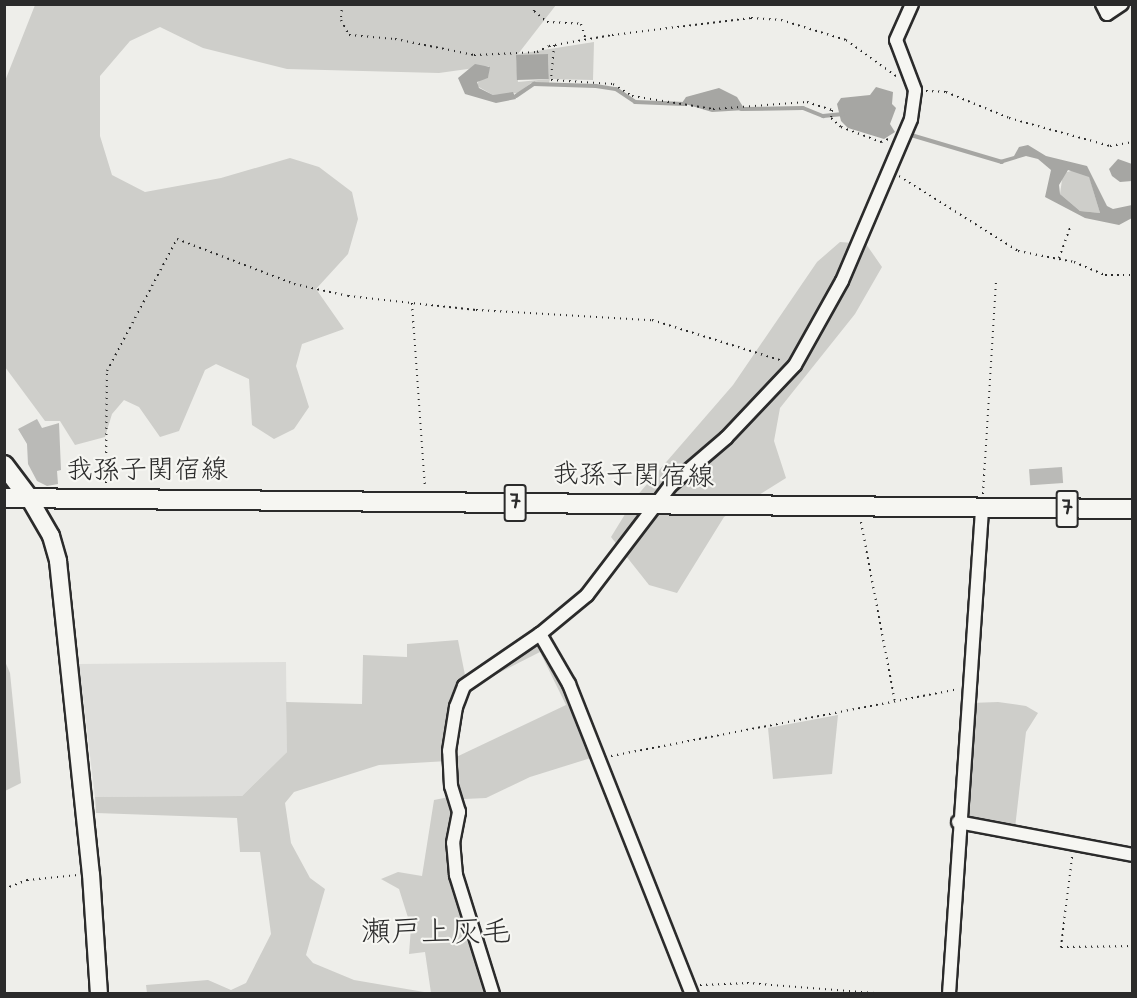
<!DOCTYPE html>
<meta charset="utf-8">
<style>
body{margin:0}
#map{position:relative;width:1137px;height:998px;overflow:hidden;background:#eeeeea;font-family:"Indie Flower","Klee One",sans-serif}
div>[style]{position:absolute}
.built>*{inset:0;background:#dededb}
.green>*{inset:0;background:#cececa}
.water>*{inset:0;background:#a6a6a3;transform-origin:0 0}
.stream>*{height:4px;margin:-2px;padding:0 2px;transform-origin:2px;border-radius:2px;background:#a6a6a3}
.building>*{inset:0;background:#babab7;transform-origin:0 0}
.path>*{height:2px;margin-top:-1px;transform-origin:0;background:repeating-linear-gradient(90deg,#2b2b2b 0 1.5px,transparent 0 6px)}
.roads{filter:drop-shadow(2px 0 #2b2b2b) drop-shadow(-2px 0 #2b2b2b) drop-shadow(0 2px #2b2b2b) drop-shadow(0 -2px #2b2b2b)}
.street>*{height:12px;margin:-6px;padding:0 6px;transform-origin:6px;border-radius:6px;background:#f6f6f2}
.secondary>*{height:16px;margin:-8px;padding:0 8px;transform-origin:8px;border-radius:8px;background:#f6f6f2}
.primary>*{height:18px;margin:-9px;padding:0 9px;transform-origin:9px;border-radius:9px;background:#f6f6f2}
span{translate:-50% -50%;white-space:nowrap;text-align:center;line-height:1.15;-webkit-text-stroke:4.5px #f6f6f2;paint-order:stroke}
.shield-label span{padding:2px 4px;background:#f6f6f2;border:2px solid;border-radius:4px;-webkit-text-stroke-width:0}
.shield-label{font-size:26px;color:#2b2b2b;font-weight:700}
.street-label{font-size:27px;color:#2b2b2b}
.quarter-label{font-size:30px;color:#2b2b2b}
.frame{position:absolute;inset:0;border:6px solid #2b2b2b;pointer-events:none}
</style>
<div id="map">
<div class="built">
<i style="clip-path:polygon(286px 662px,287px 752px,242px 796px,95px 797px,79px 664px)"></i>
</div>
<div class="green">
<i style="clip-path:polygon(evenodd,35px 5px,556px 5px,518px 54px,594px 42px,593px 80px,550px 79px,549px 83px,531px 83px,518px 93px,493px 95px,477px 86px,479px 80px,488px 78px,489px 66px,439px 73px,287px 69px,203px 48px,160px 27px,130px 41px,100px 76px,100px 136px,112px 175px,145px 192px,221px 178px,290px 158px,319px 167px,352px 192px,358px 219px,348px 254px,316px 289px,344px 329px,302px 344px,296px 366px,309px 407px,294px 429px,274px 439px,252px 425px,249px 379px,216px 364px,205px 370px,179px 431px,160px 437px,139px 407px,124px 400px,112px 414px,105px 437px,75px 445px,60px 421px,45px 421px,5px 367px,5px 81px,35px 5px,548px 54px,549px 79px,518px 82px,516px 58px,548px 54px)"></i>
<i style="clip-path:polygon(1075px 170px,1089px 176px,1100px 213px,1080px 211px,1060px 194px,1063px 173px)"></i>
<i style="clip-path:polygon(840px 242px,866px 244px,882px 267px,855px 314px,780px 408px,774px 441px,786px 478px,724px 517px,677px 593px,649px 585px,611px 537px,635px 498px,733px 385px,817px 262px)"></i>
<i style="clip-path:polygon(538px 638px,566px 683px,594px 757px,530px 777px,486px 798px,464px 799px,456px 792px,452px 759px,566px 705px,540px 652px,465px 690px)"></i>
<i style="clip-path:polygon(458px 640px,466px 680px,448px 761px,379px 765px,294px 792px,285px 803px,291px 843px,310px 878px,325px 889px,306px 955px,313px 963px,354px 980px,430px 993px,147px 993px,146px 985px,208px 980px,231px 990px,246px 983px,271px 934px,260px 852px,240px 852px,237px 818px,96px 813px,95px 797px,242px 796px,287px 752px,286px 702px,362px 704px,363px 655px,407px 657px,407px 644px)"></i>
<i style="clip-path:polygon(4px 659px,10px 673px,21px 783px,5px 791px)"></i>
<i style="clip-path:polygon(998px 702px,1026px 706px,1038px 713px,1026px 732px,1015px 828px,964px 820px,970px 703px)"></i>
<i style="clip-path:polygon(838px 715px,832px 774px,773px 779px,768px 728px)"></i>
<i style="clip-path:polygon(449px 797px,456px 804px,452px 833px,491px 993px,431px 993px,425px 952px,409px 954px,411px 927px,399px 889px,381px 879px,398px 872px,422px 876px,434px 800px)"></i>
</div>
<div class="water">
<i style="left:548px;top:54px;width:25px;height:32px;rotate:88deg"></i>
<i style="clip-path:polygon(475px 64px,490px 67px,488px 78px,477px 82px,479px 88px,493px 95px,513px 92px,516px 99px,496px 103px,465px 94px,458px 78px)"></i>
<i style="clip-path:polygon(876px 87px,893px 92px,892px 104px,896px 108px,890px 124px,895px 132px,884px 139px,848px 128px,841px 121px,837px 104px,841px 98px,870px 95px)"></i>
<i style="clip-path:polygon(719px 88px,737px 97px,745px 110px,712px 112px,682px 103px,686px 97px)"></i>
<i style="clip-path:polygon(evenodd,1028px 145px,1046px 156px,1087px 166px,1107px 206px,1113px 209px,1132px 205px,1132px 218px,1119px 225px,1085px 218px,1045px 197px,1051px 170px,1038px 159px,1026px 156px,1000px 164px,1000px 160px,1014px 156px,1019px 147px,1028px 145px,1068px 170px,1089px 177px,1100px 213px,1080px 211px,1060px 194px,1059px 185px,1068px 170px)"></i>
<i style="clip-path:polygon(1118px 159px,1132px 164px,1132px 181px,1120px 182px,1112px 176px,1109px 169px)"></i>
</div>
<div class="stream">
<i style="left:516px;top:96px;width:22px;rotate:-34deg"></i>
<i style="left:534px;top:84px;width:62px;rotate:1.8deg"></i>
<i style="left:596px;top:86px;width:20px;rotate:9deg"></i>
<i style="left:616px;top:89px;width:23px;rotate:34deg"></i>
<i style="left:635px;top:102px;width:49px;rotate:2.3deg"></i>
<i style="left:741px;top:109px;width:62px;rotate:-0.9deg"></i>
<i style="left:803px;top:108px;width:22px;rotate:22deg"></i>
<i style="left:823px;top:116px;width:20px;rotate:-6deg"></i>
<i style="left:911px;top:135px;width:95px;rotate:16.5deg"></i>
</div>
<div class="building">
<i style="clip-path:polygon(37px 419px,42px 428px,59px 423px,61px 470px,57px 471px,58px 484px,47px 486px,37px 481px,28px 464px,27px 444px,18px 429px)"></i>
<i style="left:1062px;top:467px;width:16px;height:33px;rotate:86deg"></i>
</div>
<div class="path">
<i style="left:342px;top:4px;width:16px;rotate:94deg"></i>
<i style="left:341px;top:20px;width:17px;rotate:62deg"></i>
<i style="left:349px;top:35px;width:46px;rotate:5deg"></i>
<i style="left:395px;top:39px;width:81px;rotate:11.4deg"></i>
<i style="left:474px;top:55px;width:63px;rotate:-2.7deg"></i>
<i style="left:537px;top:52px;width:13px;rotate:-27deg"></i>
<i style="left:549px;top:46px;width:64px;rotate:-9.9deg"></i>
<i style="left:612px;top:35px;width:140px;rotate:-7deg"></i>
<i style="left:751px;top:18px;width:30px;rotate:4deg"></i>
<i style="left:781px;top:20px;width:68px;rotate:17.1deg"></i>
<i style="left:846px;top:40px;width:62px;rotate:35.8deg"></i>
<i style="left:533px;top:4px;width:7px;rotate:82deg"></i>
<i style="left:534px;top:11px;width:17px;rotate:40deg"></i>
<i style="left:547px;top:22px;width:34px;rotate:3deg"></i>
<i style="left:581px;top:24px;width:17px;rotate:73deg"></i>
<i style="left:554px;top:45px;width:35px;rotate:95deg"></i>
<i style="left:551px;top:80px;width:62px;rotate:3.7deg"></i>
<i style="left:613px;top:84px;width:22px;rotate:32deg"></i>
<i style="left:632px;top:96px;width:82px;rotate:9.1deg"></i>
<i style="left:713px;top:109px;width:94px;rotate:-4.3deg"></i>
<i style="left:807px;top:102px;width:26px;rotate:18deg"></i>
<i style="left:832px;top:110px;width:8px;rotate:97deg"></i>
<i style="left:831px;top:118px;width:13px;rotate:42deg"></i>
<i style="left:841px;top:127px;width:43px;rotate:20.6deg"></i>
<i style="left:881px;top:142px;width:9px;rotate:-21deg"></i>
<i style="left:926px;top:91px;width:20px;rotate:3deg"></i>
<i style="left:946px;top:92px;width:68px;rotate:22.4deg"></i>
<i style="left:1009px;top:118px;width:105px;rotate:15.5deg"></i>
<i style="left:1110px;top:146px;width:22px;rotate:-10deg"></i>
<i style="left:899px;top:176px;width:141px;rotate:32.2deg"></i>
<i style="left:1018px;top:251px;width:57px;rotate:11.1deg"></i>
<i style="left:1074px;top:262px;width:34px;rotate:23deg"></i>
<i style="left:1105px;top:275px;width:27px"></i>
<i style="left:1059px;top:258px;width:33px;rotate:-70deg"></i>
<i style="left:412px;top:303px;width:184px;rotate:86deg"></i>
<i style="left:106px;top:483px;width:112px;rotate:-89.5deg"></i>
<i style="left:107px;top:371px;width:149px;rotate:-62.1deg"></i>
<i style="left:177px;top:239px;width:125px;rotate:21deg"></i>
<i style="left:294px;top:284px;width:55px;rotate:12.5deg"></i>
<i style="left:348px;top:296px;width:129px;rotate:6.2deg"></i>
<i style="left:476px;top:310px;width:176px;rotate:3.3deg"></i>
<i style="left:652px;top:320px;width:137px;rotate:17.4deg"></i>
<i style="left:983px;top:494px;width:213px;rotate:-86.5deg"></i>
<i style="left:861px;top:522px;width:183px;rotate:79.3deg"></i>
<i style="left:611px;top:756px;width:354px;rotate:-10.9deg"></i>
<i style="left:1072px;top:857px;width:91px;rotate:97deg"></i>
<i style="left:1061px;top:947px;width:71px;rotate:-0.8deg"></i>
<i style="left:4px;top:889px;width:25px;rotate:-21deg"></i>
<i style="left:27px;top:880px;width:51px;rotate:-5.6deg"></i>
<i style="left:700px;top:985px;width:47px;rotate:-2.4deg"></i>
<i style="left:747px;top:983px;width:141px;rotate:4.5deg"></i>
</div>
<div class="roads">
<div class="street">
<i style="left:1102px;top:4px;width:11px;rotate:63deg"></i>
<i style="left:1107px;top:14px;width:18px;rotate:-34deg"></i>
<i style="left:540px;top:634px;width:58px;rotate:59.9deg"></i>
<i style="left:569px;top:684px;width:334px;rotate:68.4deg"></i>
<i style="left:958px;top:822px;width:177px;rotate:10.7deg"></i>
<i style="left:493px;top:994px;width:125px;rotate:-107.3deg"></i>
<i style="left:456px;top:875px;width:32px;rotate:-95deg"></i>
<i style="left:453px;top:843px;width:32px;rotate:-79deg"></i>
<i style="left:459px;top:812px;width:27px;rotate:-107deg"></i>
<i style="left:451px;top:786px;width:35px;rotate:-93deg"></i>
<i style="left:449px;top:751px;width:45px;rotate:-81deg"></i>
<i style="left:456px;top:707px;width:22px;rotate:-69deg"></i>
<i style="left:464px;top:686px;width:92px;rotate:-34.4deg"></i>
<i style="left:540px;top:634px;width:61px;rotate:-39.7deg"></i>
<i style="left:587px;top:595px;width:137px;rotate:-52.7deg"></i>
<i style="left:670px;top:486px;width:74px;rotate:-40.6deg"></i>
<i style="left:726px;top:438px;width:100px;rotate:-46.6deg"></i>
<i style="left:795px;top:365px;width:96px;rotate:-60.8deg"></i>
<i style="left:842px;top:281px;width:176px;rotate:-66.9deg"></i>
<i style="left:911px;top:119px;width:29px;rotate:-82deg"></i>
<i style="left:915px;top:90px;width:53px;rotate:-110.8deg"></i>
<i style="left:896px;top:40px;width:39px;rotate:-66deg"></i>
<i style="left:949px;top:994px;width:487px;rotate:-86.1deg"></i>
</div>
<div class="secondary">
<i style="left:29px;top:498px;width:44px;rotate:59.9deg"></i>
<i style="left:51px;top:536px;width:26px;rotate:74deg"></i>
<i style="left:58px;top:561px;width:315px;rotate:84deg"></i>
<i style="left:91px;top:874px;width:120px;rotate:86.2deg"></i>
</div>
<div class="primary">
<i style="left:4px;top:465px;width:41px;rotate:52.9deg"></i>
<i style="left:4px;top:498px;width:1128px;rotate:0.56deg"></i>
</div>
</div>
<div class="shield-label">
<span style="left:515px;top:503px">7</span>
<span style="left:1067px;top:509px">7</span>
</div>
<div class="street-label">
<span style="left:147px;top:472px">我孫子関宿線</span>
<span style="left:633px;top:477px;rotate:1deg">我孫子関宿線</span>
</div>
<div class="quarter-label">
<span style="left:436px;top:934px">瀬戸上灰毛</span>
</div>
<div class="frame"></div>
</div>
